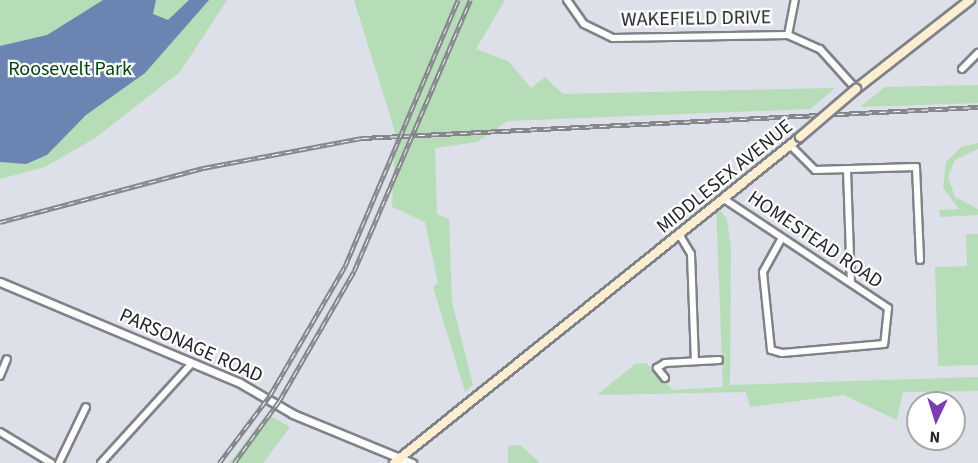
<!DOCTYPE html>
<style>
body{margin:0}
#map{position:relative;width:978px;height:463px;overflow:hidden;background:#dde0e8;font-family:"Source Sans 3",sans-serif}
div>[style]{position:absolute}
.green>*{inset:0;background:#b7dcb8}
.water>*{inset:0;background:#6c84b2}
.roads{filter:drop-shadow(2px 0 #80828a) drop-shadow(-2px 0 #80828a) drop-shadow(0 2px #80828a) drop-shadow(0 -2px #80828a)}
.minor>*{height:6px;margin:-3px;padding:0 3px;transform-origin:3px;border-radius:3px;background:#fff}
.tertiary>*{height:7px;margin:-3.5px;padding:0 3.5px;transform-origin:3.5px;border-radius:3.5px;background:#fff}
.secondary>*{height:8px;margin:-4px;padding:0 4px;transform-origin:4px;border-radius:4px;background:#ffefd2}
.rail>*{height:4.5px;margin-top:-2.25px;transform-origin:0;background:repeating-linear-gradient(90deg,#fff 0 7px,#85878d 0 14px);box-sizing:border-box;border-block:2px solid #85878d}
.bridges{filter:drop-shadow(2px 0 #80828a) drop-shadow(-2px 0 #80828a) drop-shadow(0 2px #80828a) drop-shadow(0 -2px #80828a)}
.secondary-bridge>*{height:8px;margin:-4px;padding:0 4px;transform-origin:4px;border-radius:4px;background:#ffefd2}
span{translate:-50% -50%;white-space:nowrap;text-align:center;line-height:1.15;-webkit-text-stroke:4.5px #fff;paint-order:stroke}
.street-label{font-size:20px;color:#242528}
.park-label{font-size:20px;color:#004510}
.north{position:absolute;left:906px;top:391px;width:60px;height:60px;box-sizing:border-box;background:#fff;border:2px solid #a7a8a9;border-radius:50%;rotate:184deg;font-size:16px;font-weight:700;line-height:24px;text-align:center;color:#242528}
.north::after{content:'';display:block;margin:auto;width:21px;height:27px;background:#7d3db2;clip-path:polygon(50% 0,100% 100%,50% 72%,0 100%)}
</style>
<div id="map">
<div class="green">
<i style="clip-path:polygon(0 0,227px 0,180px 72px,95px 138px,45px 167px,0 179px)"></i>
<i style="clip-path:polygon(354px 0,505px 0,476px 49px,508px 61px,531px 88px,545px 77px,563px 94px,835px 88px,810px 109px,508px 121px,477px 142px,435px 148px,437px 214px,449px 219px,452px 302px,473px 385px,465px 392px,433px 287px,438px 283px,425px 222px,392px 207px,395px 132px)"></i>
<i style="clip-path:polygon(978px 85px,978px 103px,860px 107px,885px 87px)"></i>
<i style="clip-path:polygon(978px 143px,978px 149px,955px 160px,948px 177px,955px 197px,978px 209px,978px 215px,940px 217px,939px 210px,959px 209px,943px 188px,946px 162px,961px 147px)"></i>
<i style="clip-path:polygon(716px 205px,727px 219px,731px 249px,730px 385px,978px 377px,978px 391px,903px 392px,897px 420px,844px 395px,750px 407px,746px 392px,597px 395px,635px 364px,646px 363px,673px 390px,723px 387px)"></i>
<i style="clip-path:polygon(966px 234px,978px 234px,978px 365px,938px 366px,935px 267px,967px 266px)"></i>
<i style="clip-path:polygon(267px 414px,290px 427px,263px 463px,229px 463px)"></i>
<i style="clip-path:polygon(520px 445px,540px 463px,508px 463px,508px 446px)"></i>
</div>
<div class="water">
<i style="clip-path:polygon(103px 0,156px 0,153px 14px,168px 20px,189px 0,209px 0,145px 73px,86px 115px,47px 155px,26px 164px,0 162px,0 46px,47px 35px)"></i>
</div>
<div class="roads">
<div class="minor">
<i style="left:567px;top:0;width:29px;rotate:55deg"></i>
<i style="left:584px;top:24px;width:32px;rotate:26deg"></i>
<i style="left:613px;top:38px;width:175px;rotate:-1deg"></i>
<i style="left:788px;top:35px;width:35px;rotate:24deg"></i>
<i style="left:820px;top:49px;width:54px;rotate:48deg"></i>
<i style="left:788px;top:35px;width:36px;rotate:-79deg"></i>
<i style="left:962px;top:69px;width:23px;rotate:-45deg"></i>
<i style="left:790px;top:145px;width:35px;rotate:45deg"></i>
<i style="left:815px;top:170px;width:101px;rotate:-1.7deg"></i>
<i style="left:916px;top:167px;width:93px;rotate:87.5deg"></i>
<i style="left:847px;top:170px;width:113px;rotate:88deg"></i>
<i style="left:724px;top:199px;width:197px;rotate:33.6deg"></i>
<i style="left:888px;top:308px;width:36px;rotate:96deg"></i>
<i style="left:884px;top:344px;width:102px;rotate:175deg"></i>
<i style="left:782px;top:353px;width:11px;rotate:-165deg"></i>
<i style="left:771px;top:350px;width:78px;rotate:-95.9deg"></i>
<i style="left:763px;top:272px;width:39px;rotate:-61deg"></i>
<i style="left:679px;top:234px;width:23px;rotate:59deg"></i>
<i style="left:691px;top:254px;width:107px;rotate:87.9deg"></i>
<i style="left:0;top:376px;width:18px;rotate:-68deg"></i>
<i style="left:665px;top:378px;width:13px;rotate:-129deg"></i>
<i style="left:657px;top:368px;width:9px;rotate:-32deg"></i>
<i style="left:665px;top:363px;width:54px;rotate:-3.2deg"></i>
<i style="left:0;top:432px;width:60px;rotate:31.3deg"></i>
<i style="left:59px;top:463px;width:62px;rotate:-64.3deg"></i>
<i style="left:101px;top:463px;width:135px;rotate:-47.7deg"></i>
</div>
<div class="tertiary">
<i style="left:0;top:282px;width:260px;rotate:22.8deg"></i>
<i style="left:240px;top:383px;width:61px;rotate:30.3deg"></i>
<i style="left:293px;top:414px;width:129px;rotate:22.4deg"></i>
</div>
<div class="secondary">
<i style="left:856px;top:89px;width:145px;rotate:-38deg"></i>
<i style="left:394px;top:463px;width:521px;rotate:-38.76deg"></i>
</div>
</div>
<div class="rail">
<i style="left:0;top:222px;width:210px;rotate:-14.9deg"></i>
<i style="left:203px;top:168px;width:162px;rotate:-10.7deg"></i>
<i style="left:362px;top:138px;width:617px;rotate:-2.88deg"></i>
<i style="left:219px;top:463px;width:85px;rotate:-53.1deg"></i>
<i style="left:270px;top:395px;width:149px;rotate:-59.8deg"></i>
<i style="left:345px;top:266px;width:289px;rotate:-67deg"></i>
<i style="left:234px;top:463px;width:77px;rotate:-54deg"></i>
<i style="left:279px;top:401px;width:150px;rotate:-60deg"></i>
<i style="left:354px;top:271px;width:295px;rotate:-66.8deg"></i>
</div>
<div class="bridges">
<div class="secondary-bridge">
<i style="left:800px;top:137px;width:74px;rotate:-40.6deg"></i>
</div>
</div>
<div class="street-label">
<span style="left:696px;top:19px;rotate:-1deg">WAKEFIELD DRIVE</span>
<span style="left:725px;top:177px;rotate:-39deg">MIDDLESEX AVENUE</span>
<span style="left:815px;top:240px;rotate:34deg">HOMESTEAD ROAD</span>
<span style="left:191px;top:346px;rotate:24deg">PARSONAGE ROAD</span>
</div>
<div class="park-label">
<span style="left:70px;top:69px">Roosevelt Park</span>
</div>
<div class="north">N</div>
</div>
